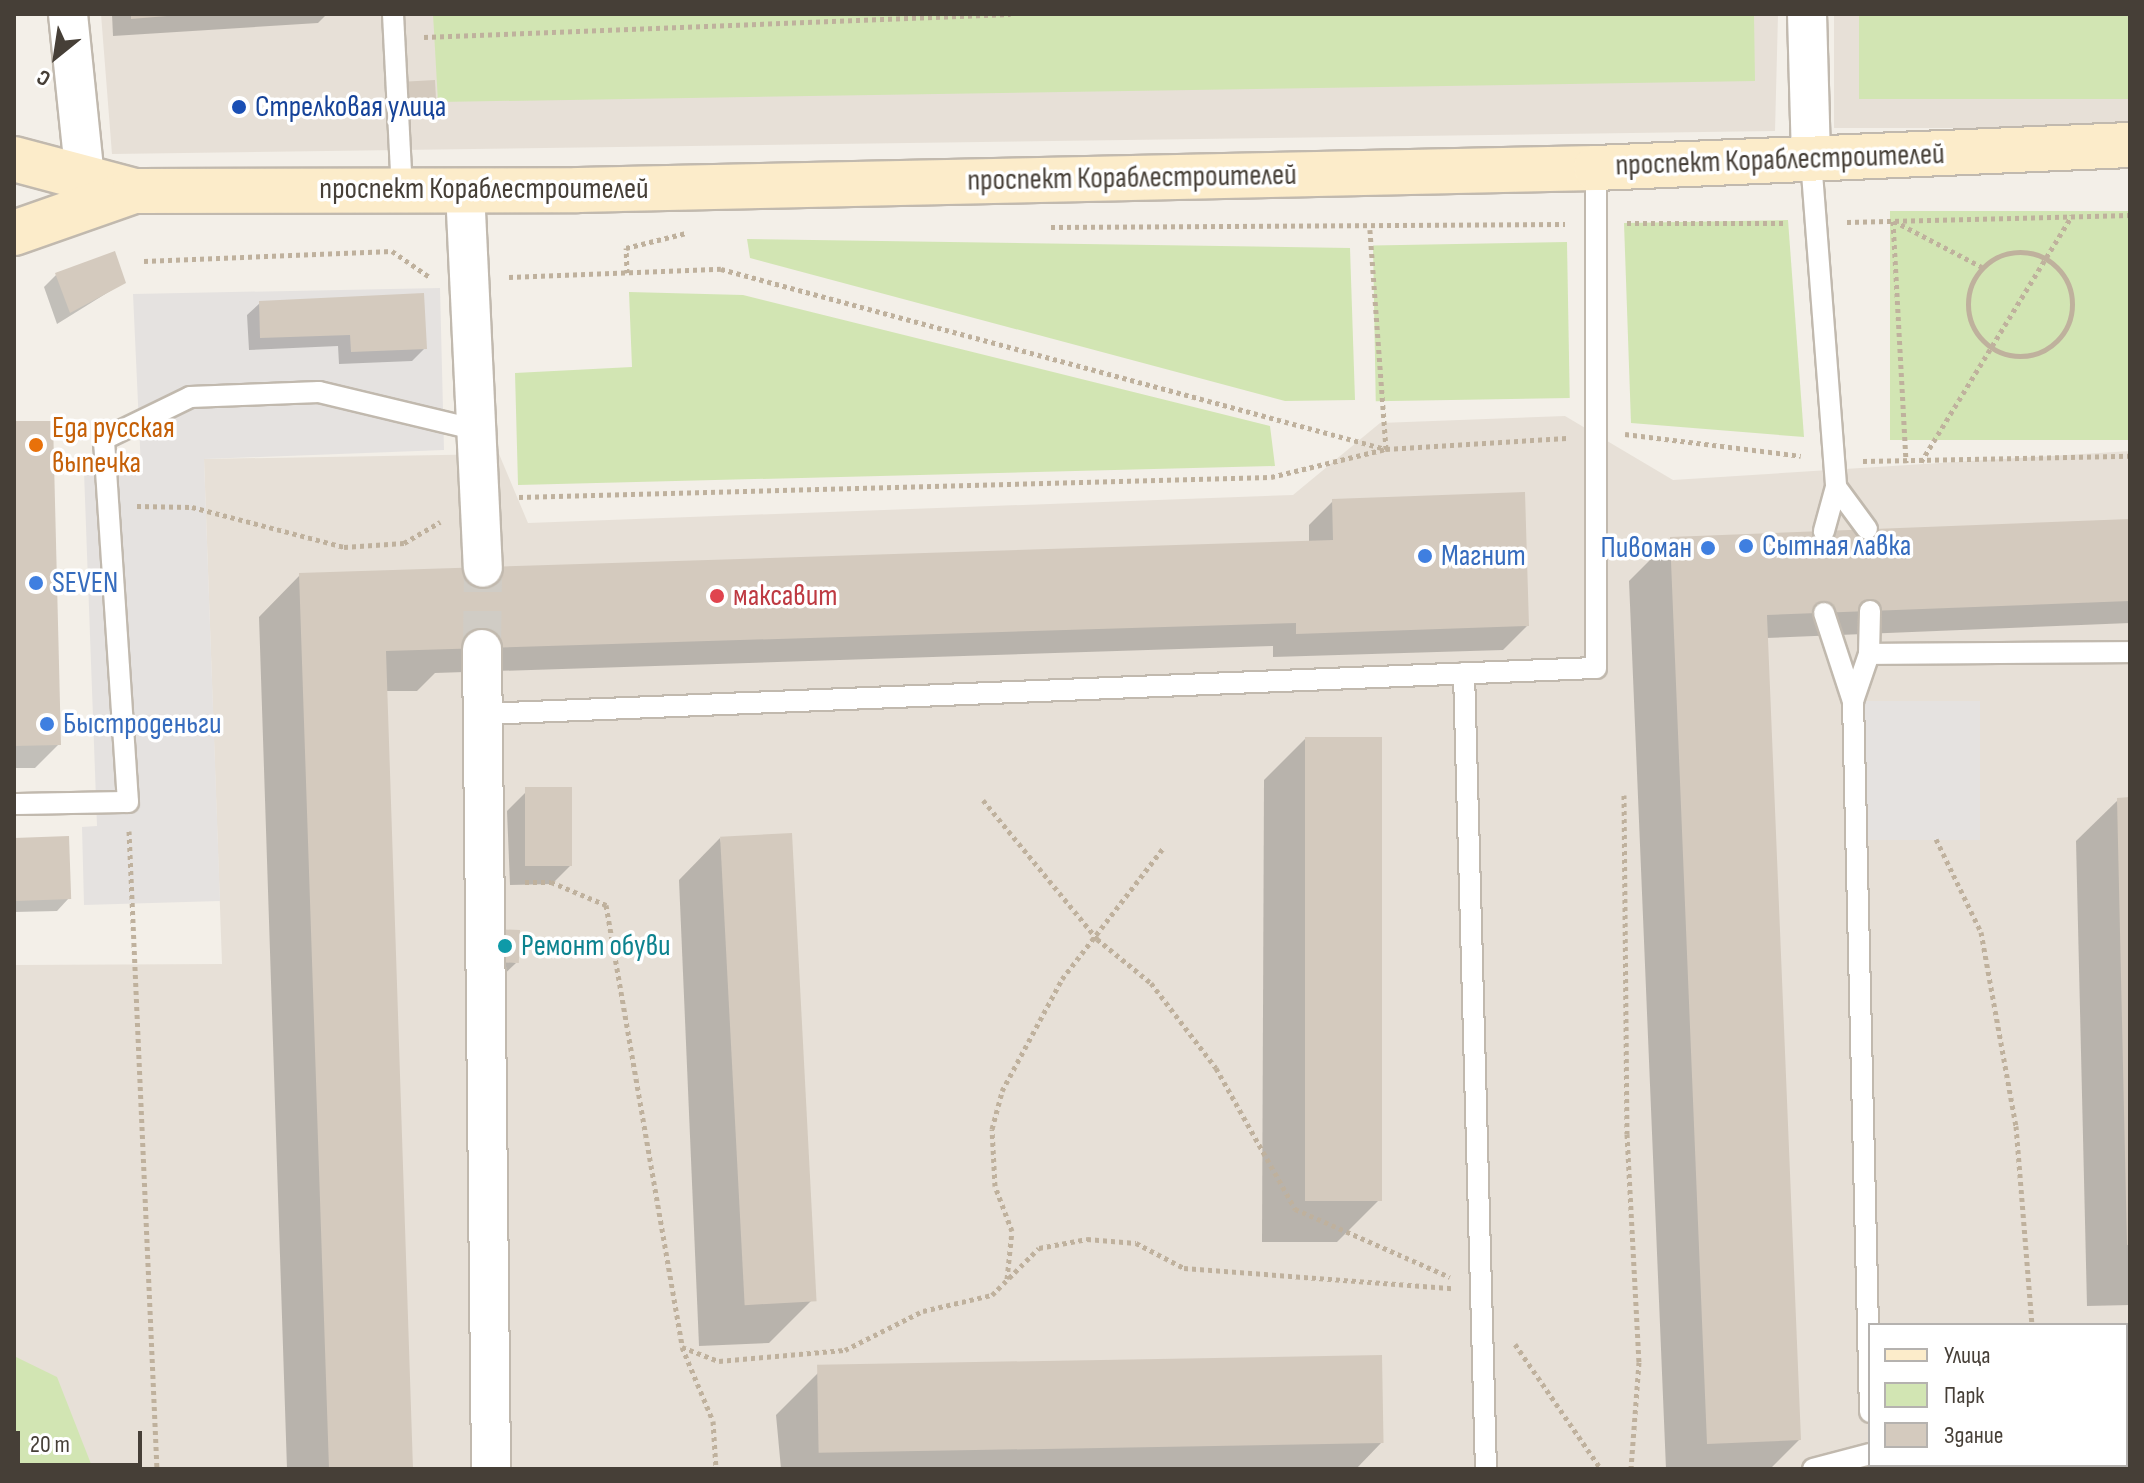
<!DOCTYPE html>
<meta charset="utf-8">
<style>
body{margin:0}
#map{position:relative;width:2144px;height:1483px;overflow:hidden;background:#f3efe8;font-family:"Sofia Sans Condensed",sans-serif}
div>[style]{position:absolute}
.residential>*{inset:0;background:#e7e0d7;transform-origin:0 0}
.green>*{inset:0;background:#d2e5b3;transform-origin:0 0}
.parking>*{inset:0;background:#e5e2e0;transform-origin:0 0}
.shadow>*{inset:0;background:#0003}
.building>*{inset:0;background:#d4cabe;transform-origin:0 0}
.street-tunnel>*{height:38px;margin-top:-19px;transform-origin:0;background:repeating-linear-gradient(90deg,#d0ccc5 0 38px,transparent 0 57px)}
.path>*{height:5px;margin-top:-2.5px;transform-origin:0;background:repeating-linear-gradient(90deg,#bfb19d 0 4px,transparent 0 8px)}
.path>.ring{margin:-2.5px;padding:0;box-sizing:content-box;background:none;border:5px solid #bfb19d;border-radius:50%}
.roads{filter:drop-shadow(2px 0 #c1b9ae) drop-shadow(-2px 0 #c1b9ae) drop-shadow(0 2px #c1b9ae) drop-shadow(0 -2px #c1b9ae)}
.lane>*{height:20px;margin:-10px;padding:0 10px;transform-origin:10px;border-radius:10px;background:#fff}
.street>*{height:38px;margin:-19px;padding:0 19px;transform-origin:19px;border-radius:19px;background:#fff}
.secondary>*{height:44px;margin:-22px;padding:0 22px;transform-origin:22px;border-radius:22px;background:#fcecca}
.dots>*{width:22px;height:22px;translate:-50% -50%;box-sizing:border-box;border:4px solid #fff;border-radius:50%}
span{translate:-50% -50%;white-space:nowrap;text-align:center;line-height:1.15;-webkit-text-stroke:7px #fff;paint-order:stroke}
.transit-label{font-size:30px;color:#164399}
.left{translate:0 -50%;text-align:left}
.street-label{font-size:30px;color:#463f37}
.food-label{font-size:30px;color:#c56008}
.shop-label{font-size:30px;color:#366cbe}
.right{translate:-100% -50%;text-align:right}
.health-label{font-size:30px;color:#be3a42}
.culture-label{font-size:30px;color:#0d838f}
.frame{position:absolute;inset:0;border:16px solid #463f37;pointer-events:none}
.legend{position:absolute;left:1868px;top:1323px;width:260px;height:144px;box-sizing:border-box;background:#fff;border:2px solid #b5b2af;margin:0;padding:10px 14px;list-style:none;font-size:24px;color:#463f37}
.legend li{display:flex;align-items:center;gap:16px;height:40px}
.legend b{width:40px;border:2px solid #b5b2af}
.north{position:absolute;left:16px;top:16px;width:80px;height:80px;-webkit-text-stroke:6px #fff;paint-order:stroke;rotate:210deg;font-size:22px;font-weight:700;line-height:32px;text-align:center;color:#463f37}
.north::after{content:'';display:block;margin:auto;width:28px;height:36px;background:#463f37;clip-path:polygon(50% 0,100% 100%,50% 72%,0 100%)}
.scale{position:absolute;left:16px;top:1431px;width:126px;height:36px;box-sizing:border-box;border:4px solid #463f37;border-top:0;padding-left:10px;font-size:24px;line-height:28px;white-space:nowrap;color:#463f37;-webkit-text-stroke:6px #fff;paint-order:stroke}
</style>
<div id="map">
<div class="residential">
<i style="clip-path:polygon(101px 14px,1778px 14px,1775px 131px,112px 154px)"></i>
<i style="left:1834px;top:14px;width:296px;height:114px"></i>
<i style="clip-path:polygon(evenodd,1565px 416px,1673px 480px,2130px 451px,2130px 1469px,14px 1469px,14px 965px,222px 964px,204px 459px,499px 454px,528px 523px,1293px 495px,1380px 423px,1565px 416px,1870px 1325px,2126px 1325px,2126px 1465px,1870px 1465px,1870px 1325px)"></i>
</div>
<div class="green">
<i style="clip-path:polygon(433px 14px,1754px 14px,1755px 81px,438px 102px)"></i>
<i style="left:1859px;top:14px;width:271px;height:85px"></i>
<i style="left:2130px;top:211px;width:229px;height:240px;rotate:90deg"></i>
<i style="clip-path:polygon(1788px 220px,1804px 437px,1631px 423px,1624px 223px)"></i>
<i style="clip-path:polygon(747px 239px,1350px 248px,1355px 400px,1285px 401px,750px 258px)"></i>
<i style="left:1567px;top:242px;width:156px;height:194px;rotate:89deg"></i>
<i style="clip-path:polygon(629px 292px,743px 295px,1270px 426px,1275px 466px,518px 485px,515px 373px,632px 367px)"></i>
<i style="clip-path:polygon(14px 1356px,57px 1377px,93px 1469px,14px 1469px)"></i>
</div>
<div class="parking">
<i style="clip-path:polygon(440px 288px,444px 450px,204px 459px,220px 901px,84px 905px,82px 827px,97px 826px,84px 472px,141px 469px,133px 294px)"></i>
<i style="left:1853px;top:701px;width:127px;height:139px"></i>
</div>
<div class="shadow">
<i style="clip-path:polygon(112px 14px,327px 14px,318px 23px,113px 36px)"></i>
<i style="clip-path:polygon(409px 83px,434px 101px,404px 108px)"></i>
<i style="clip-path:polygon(56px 275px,123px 283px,57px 324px,44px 287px)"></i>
<i style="clip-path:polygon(260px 303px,425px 348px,412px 361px,339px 364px,338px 346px,249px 350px,247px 315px)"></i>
<i style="clip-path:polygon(14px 423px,59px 744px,35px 768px,14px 768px)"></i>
<i style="clip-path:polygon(1333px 501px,1527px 626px,1503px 650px,1273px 657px,1273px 646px,435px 673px,417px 691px,385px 691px,411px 1469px,287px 1469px,259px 617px,300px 575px,1309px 543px,1309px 525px)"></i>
<i style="clip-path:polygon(2130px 521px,2130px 623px,1766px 638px,1799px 1440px,1770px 1469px,1666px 1469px,1629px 581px,1671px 539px)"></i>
<i style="clip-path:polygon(1305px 739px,1379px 1200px,1337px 1242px,1262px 1242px,1264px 780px)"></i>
<i style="clip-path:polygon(525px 793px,570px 866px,552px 884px,510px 885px,507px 811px)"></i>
<i style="clip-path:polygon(2130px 799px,2130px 1305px,2087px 1306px,2076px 841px,2118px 800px)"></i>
<i style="clip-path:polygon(720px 838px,811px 1301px,769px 1343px,699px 1346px,679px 880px)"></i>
<i style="clip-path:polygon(14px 839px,69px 898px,57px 911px,14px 912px)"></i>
<i style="clip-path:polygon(473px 950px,516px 963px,497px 981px)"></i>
<i style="clip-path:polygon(818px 1373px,1382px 1442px,1356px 1469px,781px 1469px,776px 1415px)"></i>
</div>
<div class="building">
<i style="clip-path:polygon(131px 14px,167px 14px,167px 16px,131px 19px)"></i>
<i style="left:435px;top:80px;width:22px;height:27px;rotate:87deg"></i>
<i style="clip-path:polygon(115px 251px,126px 283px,70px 313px,55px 273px)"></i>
<i style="clip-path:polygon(424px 293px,427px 349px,351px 352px,350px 335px,260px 338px,259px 301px)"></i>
<i style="clip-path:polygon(14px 421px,53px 421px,61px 745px,14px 746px)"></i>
<i style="clip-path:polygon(1525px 492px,1529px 626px,1296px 634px,1296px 623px,386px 651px,413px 1469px,329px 1469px,299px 573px,1333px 540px,1332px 499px)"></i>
<i style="clip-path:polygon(2130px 519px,2130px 601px,1767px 615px,1801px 1440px,1707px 1444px,1670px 537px)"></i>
<i style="left:1305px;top:737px;width:77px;height:464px"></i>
<i style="left:572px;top:787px;width:79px;height:47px;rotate:90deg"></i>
<i style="clip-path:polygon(2130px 797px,2130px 1245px,2127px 1245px,2117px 798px)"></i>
<i style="left:792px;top:833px;width:469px;height:72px;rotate:87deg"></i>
<i style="left:69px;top:836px;width:63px;height:55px;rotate:88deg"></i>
<i style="left:491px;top:929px;width:29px;height:33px;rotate:2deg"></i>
<i style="left:1382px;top:1355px;width:88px;height:565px;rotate:89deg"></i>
</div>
<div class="street-tunnel">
<i style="left:482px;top:649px;width:81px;rotate:-89.3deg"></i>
</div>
<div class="path">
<i style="left:424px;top:37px;width:587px;rotate:-2.24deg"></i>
<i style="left:1893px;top:221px;width:242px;rotate:86.9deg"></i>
<i style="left:1894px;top:221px;width:99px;rotate:27.6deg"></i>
<i style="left:1847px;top:222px;width:283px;rotate:-1.4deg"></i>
<i style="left:1627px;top:223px;width:158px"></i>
<i style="left:1051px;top:227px;width:514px;rotate:-0.33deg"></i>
<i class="ring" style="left:1968px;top:252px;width:99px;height:99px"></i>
<i style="left:144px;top:261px;width:248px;rotate:-2.3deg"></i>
<i style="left:392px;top:251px;width:47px;rotate:34.7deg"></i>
<i style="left:627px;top:273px;width:25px;rotate:-92deg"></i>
<i style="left:626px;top:248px;width:62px;rotate:-14deg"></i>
<i style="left:509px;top:277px;width:212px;rotate:-2.2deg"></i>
<i style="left:721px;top:269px;width:689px;rotate:15.15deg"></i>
<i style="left:1386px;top:449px;width:181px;rotate:-3.5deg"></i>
<i style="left:1625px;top:434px;width:177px;rotate:7.1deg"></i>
<i style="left:1863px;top:461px;width:267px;rotate:-1.1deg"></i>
<i style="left:1921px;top:462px;width:289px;rotate:-58.5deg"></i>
<i style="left:519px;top:497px;width:752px;rotate:-1.52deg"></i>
<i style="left:1271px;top:477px;width:118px;rotate:-13.7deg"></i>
<i style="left:1386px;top:449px;width:220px;rotate:-94.2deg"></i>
<i style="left:137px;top:506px;width:55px;rotate:1deg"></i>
<i style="left:192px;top:507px;width:157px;rotate:14.7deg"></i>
<i style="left:344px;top:547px;width:60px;rotate:-3.8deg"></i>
<i style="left:404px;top:543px;width:42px;rotate:-30.3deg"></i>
<i style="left:1624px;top:795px;width:339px;rotate:89.5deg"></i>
<i style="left:1627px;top:1134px;width:228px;rotate:87deg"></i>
<i style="left:1639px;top:1362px;width:107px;rotate:94.3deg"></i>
<i style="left:983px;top:800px;width:180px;rotate:50.6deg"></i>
<i style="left:1097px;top:939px;width:70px;rotate:39.2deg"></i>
<i style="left:1151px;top:983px;width:107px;rotate:52.6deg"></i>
<i style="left:1216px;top:1068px;width:162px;rotate:60.7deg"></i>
<i style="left:1295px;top:1209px;width:169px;rotate:23.7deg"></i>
<i style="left:129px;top:831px;width:639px;rotate:87.49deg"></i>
<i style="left:1936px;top:839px;width:103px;rotate:64.2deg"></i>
<i style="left:1981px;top:932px;width:197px;rotate:79.8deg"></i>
<i style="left:2016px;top:1126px;width:200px;rotate:85.4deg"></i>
<i style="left:525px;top:882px;width:26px"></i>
<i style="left:551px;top:882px;width:60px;rotate:22.7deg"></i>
<i style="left:606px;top:905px;width:448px;rotate:80.2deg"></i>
<i style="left:682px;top:1347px;width:80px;rotate:67.3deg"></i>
<i style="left:713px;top:1421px;width:48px;rotate:86.4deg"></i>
<i style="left:1007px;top:1279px;width:48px;rotate:-84.1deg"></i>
<i style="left:1012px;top:1231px;width:48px;rotate:-110.7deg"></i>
<i style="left:995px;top:1186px;width:57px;rotate:-93deg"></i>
<i style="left:992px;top:1129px;width:39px;rotate:-75deg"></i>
<i style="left:1002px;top:1091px;width:127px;rotate:-61.8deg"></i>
<i style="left:1062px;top:979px;width:167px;rotate:-52.3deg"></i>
<i style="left:1515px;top:1344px;width:152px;rotate:55.5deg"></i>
<i style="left:682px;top:1347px;width:40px;rotate:21deg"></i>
<i style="left:719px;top:1361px;width:126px;rotate:-5deg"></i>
<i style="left:845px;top:1350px;width:87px;rotate:-26.6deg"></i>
<i style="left:923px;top:1311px;width:71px;rotate:-13.1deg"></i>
<i style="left:992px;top:1295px;width:66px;rotate:-45deg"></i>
<i style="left:1039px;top:1248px;width:49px;rotate:-10.6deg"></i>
<i style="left:1087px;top:1239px;width:49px;rotate:4.7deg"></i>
<i style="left:1136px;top:1243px;width:54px;rotate:27.5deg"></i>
<i style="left:1184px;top:1268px;width:269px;rotate:4.3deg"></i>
</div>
<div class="roads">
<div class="lane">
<i style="left:393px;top:14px;width:175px;rotate:87.1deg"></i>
<i style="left:1811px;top:160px;width:328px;rotate:85.6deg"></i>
<i style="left:1836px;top:487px;width:46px;rotate:105.3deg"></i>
<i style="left:1836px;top:487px;width:52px;rotate:53.6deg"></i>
<i style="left:1870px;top:611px;width:43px;rotate:91.3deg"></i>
<i style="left:1869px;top:654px;width:50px;rotate:108.8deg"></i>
<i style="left:1853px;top:701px;width:711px;rotate:88.63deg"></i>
<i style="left:1824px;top:613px;width:93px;rotate:71.8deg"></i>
<i style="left:1869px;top:654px;width:261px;rotate:-0.4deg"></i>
<i style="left:1464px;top:673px;width:796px;rotate:88.42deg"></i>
<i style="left:483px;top:714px;width:1114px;rotate:-2.37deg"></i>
<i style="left:1596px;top:668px;width:500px;rotate:-90deg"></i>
<i style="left:14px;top:804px;width:114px;rotate:-1deg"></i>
<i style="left:128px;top:802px;width:364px;rotate:-93.8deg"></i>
<i style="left:104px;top:439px;width:96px;rotate:-26deg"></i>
<i style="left:190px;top:397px;width:129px;rotate:-2.2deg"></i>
<i style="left:319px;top:392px;width:163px;rotate:13.5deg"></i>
<i style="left:2126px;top:1388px;width:8px;rotate:-60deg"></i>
<i style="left:2126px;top:1455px;width:4px"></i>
<i style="left:1885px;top:1465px;width:6px;rotate:39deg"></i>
<i style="left:1813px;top:1469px;width:59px;rotate:-14.7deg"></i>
</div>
<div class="street">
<i style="left:68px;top:14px;width:165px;rotate:84.1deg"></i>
<i style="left:1807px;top:14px;width:146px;rotate:88.4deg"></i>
<i style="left:465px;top:190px;width:378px;rotate:87.3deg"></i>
<i style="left:482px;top:649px;width:820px;rotate:89.37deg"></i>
</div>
<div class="secondary">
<i style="left:14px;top:159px;width:124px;rotate:14.9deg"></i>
<i style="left:14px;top:233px;width:127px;rotate:-19.3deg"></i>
<i style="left:134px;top:191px;width:444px;rotate:-0.1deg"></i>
<i style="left:578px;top:190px;width:1018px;rotate:-1.24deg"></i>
<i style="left:1596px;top:168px;width:534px;rotate:-2.47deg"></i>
</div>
</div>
<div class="dots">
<i style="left:239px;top:107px;background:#1a4fb4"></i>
<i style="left:36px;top:445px;background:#e8710a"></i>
<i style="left:1746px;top:546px;background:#3f7fe0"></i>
<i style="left:1708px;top:548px;background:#3f7fe0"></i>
<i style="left:1425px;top:556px;background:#3f7fe0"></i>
<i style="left:36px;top:583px;background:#3f7fe0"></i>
<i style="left:717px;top:596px;background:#e0444e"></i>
<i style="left:47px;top:724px;background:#3f7fe0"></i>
<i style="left:505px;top:946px;background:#0f9aa8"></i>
</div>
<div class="transit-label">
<span class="left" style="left:255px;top:107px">Стрелковая улица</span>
</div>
<div class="street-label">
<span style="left:1780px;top:160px;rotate:-2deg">проспект Кораблестроителей</span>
<span style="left:1132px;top:178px;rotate:-1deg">проспект Кораблестроителей</span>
<span style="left:484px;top:189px">проспект Кораблестроителей</span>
</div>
<div class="food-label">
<span class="left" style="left:52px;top:445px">Еда русская<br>выпечка</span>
</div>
<div class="shop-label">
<span class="left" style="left:1762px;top:546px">Сытная лавка</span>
<span class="right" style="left:1692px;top:548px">Пивоман</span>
<span class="left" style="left:1441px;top:556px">Магнит</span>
<span class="left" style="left:52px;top:583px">SEVEN</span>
<span class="left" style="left:63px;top:724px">Быстроденьги</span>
</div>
<div class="health-label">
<span class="left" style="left:733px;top:596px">максавит</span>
</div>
<div class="culture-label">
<span class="left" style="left:521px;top:946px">Ремонт обуви</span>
</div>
<div class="frame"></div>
<ul class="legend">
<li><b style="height:10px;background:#fcecca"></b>Улица</li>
<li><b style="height:22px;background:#d2e5b3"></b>Парк</li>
<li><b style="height:22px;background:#d4cabe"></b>Здание</li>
</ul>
<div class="north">С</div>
<div class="scale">20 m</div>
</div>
